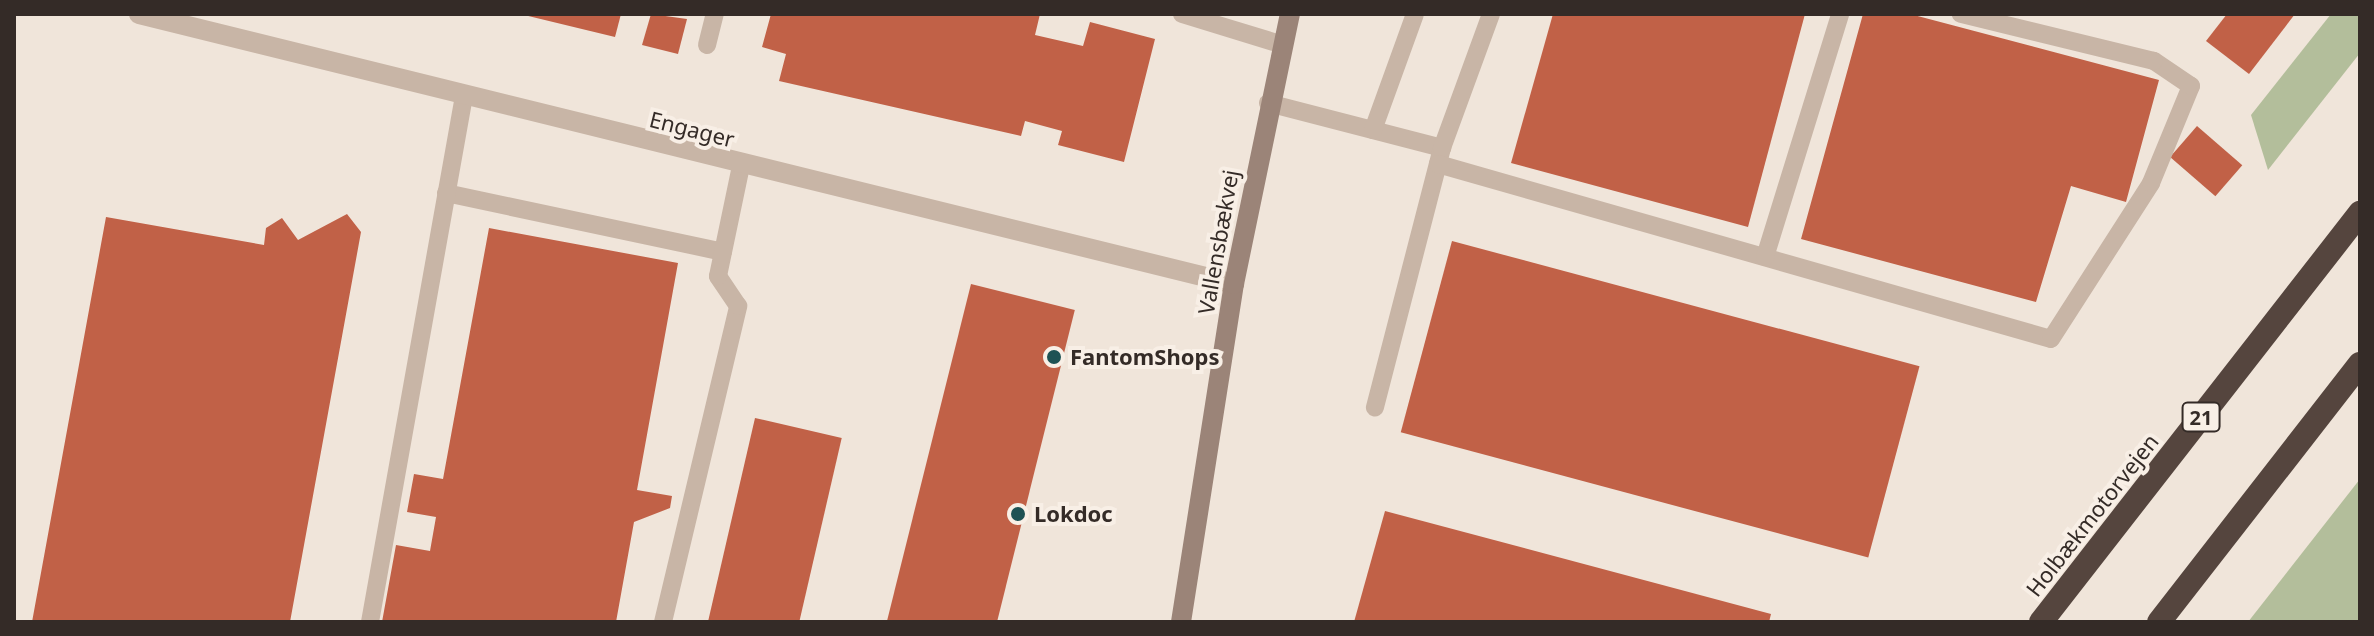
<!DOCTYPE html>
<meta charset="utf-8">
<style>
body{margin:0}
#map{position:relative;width:2374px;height:636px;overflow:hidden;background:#f0e5da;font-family:"Noto Sans",sans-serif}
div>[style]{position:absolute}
.green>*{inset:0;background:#b3be9b}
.building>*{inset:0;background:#c16147;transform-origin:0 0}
.lane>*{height:18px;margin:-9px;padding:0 9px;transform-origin:9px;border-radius:9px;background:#c8b5a6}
.street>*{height:20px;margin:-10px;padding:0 10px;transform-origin:10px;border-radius:10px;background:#c8b5a6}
.secondary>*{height:20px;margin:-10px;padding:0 10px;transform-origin:10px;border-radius:10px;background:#9b8478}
.highway>*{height:24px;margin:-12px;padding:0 12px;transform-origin:12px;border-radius:12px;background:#55453e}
.dots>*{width:22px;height:22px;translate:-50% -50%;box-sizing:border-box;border:4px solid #f8efe6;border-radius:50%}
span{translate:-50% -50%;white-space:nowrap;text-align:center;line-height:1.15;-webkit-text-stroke:8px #f8efe6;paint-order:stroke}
.shield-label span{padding:2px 6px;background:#f8efe6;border:2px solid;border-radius:6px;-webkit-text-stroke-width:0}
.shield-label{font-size:20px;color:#342b27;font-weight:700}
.street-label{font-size:22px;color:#342b27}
.poi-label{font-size:22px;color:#342b27;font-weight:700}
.left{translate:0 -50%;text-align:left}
.frame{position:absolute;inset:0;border:16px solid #342b27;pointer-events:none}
</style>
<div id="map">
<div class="green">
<i style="clip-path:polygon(2331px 14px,2360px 14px,2360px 53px,2268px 170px,2251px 115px)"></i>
<i style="clip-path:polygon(2360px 479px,2360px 622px,2248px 622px)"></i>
</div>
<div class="building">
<i style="clip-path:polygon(520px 14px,621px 14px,615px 37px)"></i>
<i style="clip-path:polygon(651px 14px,687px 19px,678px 54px,642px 45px)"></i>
<i style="clip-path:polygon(771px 14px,1040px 14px,1035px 35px,1083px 46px,1090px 22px,1155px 39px,1124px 162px,1058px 145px,1062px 131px,1025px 121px,1021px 136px,779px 81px,786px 54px,762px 47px)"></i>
<i style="clip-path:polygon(1553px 14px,1805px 14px,1748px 227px,1511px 163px)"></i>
<i style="clip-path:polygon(1863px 14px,1910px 14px,2159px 80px,2126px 202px,2071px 186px,2036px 302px,1801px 239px)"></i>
<i style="clip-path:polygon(2227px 14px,2295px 14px,2249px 74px,2206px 41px)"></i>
<i style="left:2197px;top:126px;width:60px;height:41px;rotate:41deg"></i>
<i style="clip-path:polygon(347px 214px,361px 232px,290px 622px,32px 622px,106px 217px,264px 245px,266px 228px,282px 218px,298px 240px)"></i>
<i style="clip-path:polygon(489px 228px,678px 263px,637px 490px,672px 496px,670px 508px,634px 522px,616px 622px,382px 622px,396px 545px,430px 551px,436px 517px,407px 512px,414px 474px,443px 479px)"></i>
<i style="left:1452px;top:241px;width:484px;height:198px;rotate:15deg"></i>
<i style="left:971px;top:284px;width:107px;height:348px;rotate:14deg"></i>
<i style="left:755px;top:418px;width:89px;height:209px;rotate:13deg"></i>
<i style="clip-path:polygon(1385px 511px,1771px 614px,1769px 622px,1354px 622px)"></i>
</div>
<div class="lane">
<i style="left:1182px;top:14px;width:102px;rotate:17deg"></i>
<i style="left:707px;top:45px;width:32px;rotate:-76deg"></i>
<i style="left:1268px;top:103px;width:180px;rotate:14.5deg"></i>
<i style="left:1442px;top:148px;width:268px;rotate:104.5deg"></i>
<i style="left:1373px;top:130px;width:123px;rotate:-70.1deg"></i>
<i style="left:1442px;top:148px;width:143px;rotate:-69.9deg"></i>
<i style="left:1438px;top:164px;width:637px;rotate:15.93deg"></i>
<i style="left:2051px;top:339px;width:185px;rotate:-57.3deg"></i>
<i style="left:2151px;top:183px;width:105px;rotate:-67.6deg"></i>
<i style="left:2191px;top:86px;width:45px;rotate:-146deg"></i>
<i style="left:2154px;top:61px;width:199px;rotate:-166.3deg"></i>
<i style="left:446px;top:193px;width:283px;rotate:12deg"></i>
<i style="left:1765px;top:257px;width:254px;rotate:-72.8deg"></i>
<i style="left:370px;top:622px;width:534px;rotate:-79.87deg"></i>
<i style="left:663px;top:622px;width:325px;rotate:-76.6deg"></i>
<i style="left:738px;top:306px;width:36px;rotate:-124deg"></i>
<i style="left:718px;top:276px;width:112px;rotate:-78.2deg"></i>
</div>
<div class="street">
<i style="left:139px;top:14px;width:1128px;rotate:13.85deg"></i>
</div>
<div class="secondary">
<i style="left:1181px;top:622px;width:342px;rotate:-81.1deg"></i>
<i style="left:1234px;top:284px;width:276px;rotate:-78.3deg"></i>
</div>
<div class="highway">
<i style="left:2041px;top:622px;width:519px;rotate:-52.05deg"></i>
<i style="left:2159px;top:622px;width:327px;rotate:-52.1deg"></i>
</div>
<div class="dots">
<i style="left:1054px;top:357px;background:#1e5254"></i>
<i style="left:1018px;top:514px;background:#1e5254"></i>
</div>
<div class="shield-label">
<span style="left:2201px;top:417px">21</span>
</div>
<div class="street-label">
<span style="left:692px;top:129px;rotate:14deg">Engager</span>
<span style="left:1218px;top:242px;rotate:-80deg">Vallensbækvej</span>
<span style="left:2092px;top:515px;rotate:-52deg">Holbækmotorvejen</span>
</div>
<div class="poi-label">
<span class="left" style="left:1070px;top:357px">FantomShops</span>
<span class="left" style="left:1034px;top:514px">Lokdoc</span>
</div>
<div class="frame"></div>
</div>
